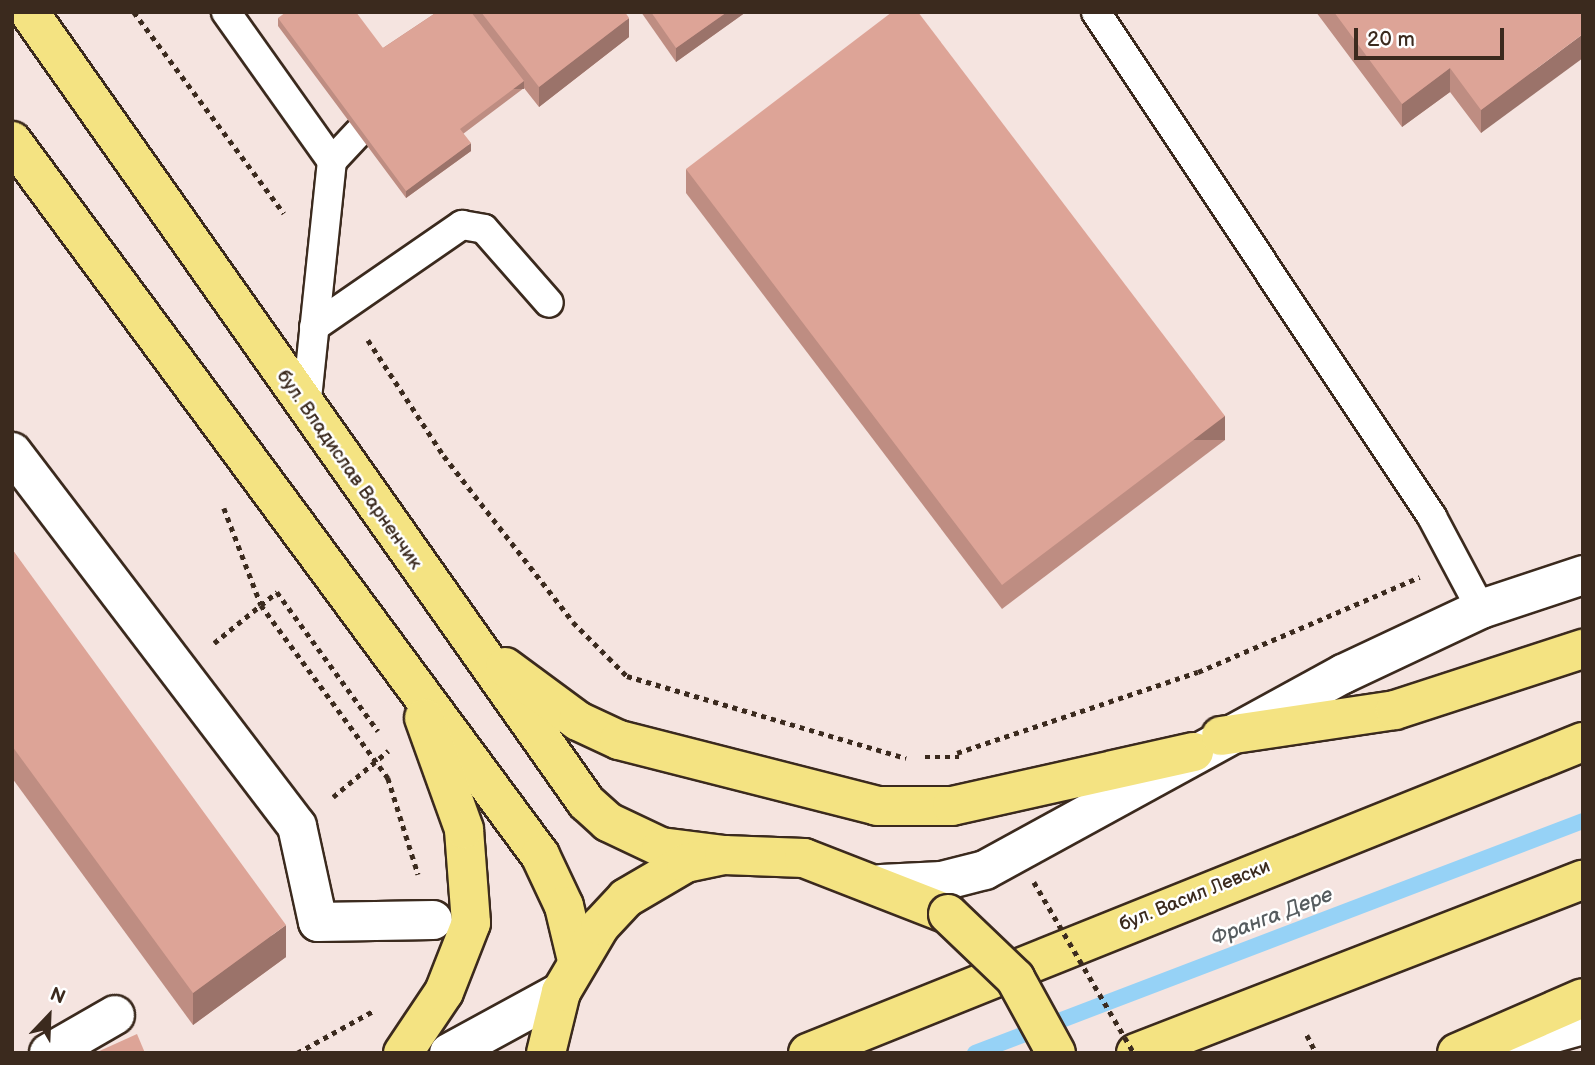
<!DOCTYPE html>
<meta charset="utf-8">
<style>
body{margin:0}
#map{position:relative;width:1595px;height:1065px;overflow:hidden;background:#f5e4e0;font-family:"Balsamiq Sans",sans-serif}
div>[style]{position:absolute}
.stream>*{height:16px;margin:-8px;padding:0 8px;transform-origin:8px;border-radius:8px;background:#96d2f6}
.path>*{height:4.5px;margin-top:-2.25px;transform-origin:0;background:repeating-linear-gradient(90deg,#3b2a1e 0 5px,transparent 0 10px)}
.roads{filter:drop-shadow(2px 0 #3b2a1e) drop-shadow(-2px 0 #3b2a1e) drop-shadow(0 2px #3b2a1e) drop-shadow(0 -2px #3b2a1e)}
.service>*{height:28px;margin:-14px;padding:0 14px;transform-origin:14px;border-radius:14px;background:#fff}
.pedestrian>*{height:38px;margin:-19px;padding:0 19px;transform-origin:19px;border-radius:19px;background:#fff}
.minor>*{height:38px;margin:-19px;padding:0 19px;transform-origin:19px;border-radius:19px;background:#fff}
.primary>*{height:38px;margin:-19px;padding:0 19px;transform-origin:19px;border-radius:19px;background:#f4e382}
.trunk>*{height:38px;margin:-19px;padding:0 19px;transform-origin:19px;border-radius:19px;background:#f4e382}
.path-bridge>*{height:4.5px;margin-top:-2.25px;transform-origin:0;background:repeating-linear-gradient(90deg,#3b2a1e 0 5px,transparent 0 10px)}
.bridges{filter:drop-shadow(2px 0 #3b2a1e) drop-shadow(-2px 0 #3b2a1e) drop-shadow(0 2px #3b2a1e) drop-shadow(0 -2px #3b2a1e)}
.primary-bridge>*{height:38px;margin:-19px;padding:0 19px;transform-origin:19px;border-radius:19px;background:#f4e382}
.wall>*{inset:0;background:#be8d82}
.shaded-wall>*{inset:0;background:#9b736a;transform-origin:0 0}
.building>*{inset:0;background:#dda497}
span{translate:-50% -50%;white-space:nowrap;text-align:center;line-height:1.15;-webkit-text-stroke:5px #fff;paint-order:stroke}
.street-label{font-size:19px;color:#3b2a1e}
.water-label{font-size:21px;color:#565c5f;font-style:italic}
.frame{position:absolute;inset:0;border:14px solid #3b2a1e;pointer-events:none}
.north{position:absolute;left:14px;top:981px;width:70px;height:70px;-webkit-text-stroke:5px #fff;paint-order:stroke;rotate:23deg;font-size:19px;font-weight:700;line-height:28px;text-align:center;color:#3b2a1e}
.north::after{content:'';display:block;margin:auto;width:24px;height:32px;background:#3b2a1e;clip-path:polygon(50% 0,100% 100%,50% 72%,0 100%)}
.scale{position:absolute;left:1354px;top:28px;width:150px;height:32px;box-sizing:border-box;border:4px solid #3b2a1e;border-top:0;padding-left:9px;font-size:21px;line-height:24px;white-space:nowrap;color:#3b2a1e;-webkit-text-stroke:5px #fff;paint-order:stroke}
</style>
<div id="map">
<div class="stream">
<i style="left:975px;top:1053px;width:651px;rotate:-20.89deg"></i>
</div>
<div class="path">
<i style="left:134px;top:12px;width:251px;rotate:53.3deg"></i>
<i style="left:368px;top:340px;width:139px;rotate:56.8deg"></i>
<i style="left:444px;top:456px;width:210px;rotate:52.1deg"></i>
<i style="left:573px;top:622px;width:76px;rotate:45deg"></i>
<i style="left:627px;top:676px;width:291px;rotate:16.4deg"></i>
<i style="left:224px;top:508px;width:104px;rotate:69.1deg"></i>
<i style="left:261px;top:605px;width:215px;rotate:53.7deg"></i>
<i style="left:388px;top:778px;width:101px;rotate:72.6deg"></i>
<i style="left:214px;top:643px;width:81px;rotate:-39deg"></i>
<i style="left:277px;top:592px;width:172px;rotate:54deg"></i>
<i style="left:957px;top:753px;width:254px;rotate:-18.6deg"></i>
<i style="left:1198px;top:672px;width:241px;rotate:-23.2deg"></i>
<i style="left:925px;top:757px;width:34px"></i>
<i style="left:333px;top:797px;width:72px;rotate:-39.9deg"></i>
<i style="left:1307px;top:1035px;width:20px;rotate:63deg"></i>
<i style="left:297px;top:1053px;width:89px;rotate:-28.9deg"></i>
</div>
<div class="roads">
<div class="service">
<i style="left:226px;top:12px;width:183px;rotate:54.6deg"></i>
<i style="left:1096px;top:12px;width:607px;rotate:56.36deg"></i>
<i style="left:1432px;top:517px;width:104px;rotate:62deg"></i>
<i style="left:314px;top:327px;width:180px;rotate:-34.6deg"></i>
<i style="left:462px;top:225px;width:22px;rotate:10deg"></i>
<i style="left:484px;top:229px;width:98px;rotate:48.7deg"></i>
<i style="left:306px;top:408px;width:248px;rotate:-84deg"></i>
<i style="left:332px;top:161px;width:38px;rotate:-47deg"></i>
</div>
<div class="pedestrian">
<i style="left:12px;top:452px;width:470px;rotate:52.7deg"></i>
<i style="left:297px;top:826px;width:98px;rotate:77.7deg"></i>
<i style="left:318px;top:922px;width:115px;rotate:-1deg"></i>
</div>
<div class="minor">
<i style="left:881px;top:884px;width:61px;rotate:-2.8deg"></i>
<i style="left:942px;top:881px;width:44px;rotate:-14.3deg"></i>
<i style="left:985px;top:870px;width:408px;rotate:-28.7deg"></i>
<i style="left:1343px;top:674px;width:153px;rotate:-25.2deg"></i>
<i style="left:1481px;top:609px;width:108px;rotate:-18.4deg"></i>
<i style="left:1493px;top:1050px;width:93px;rotate:-15.5deg"></i>
<i style="left:49px;top:1053px;width:76px;rotate:-29.9deg"></i>
<i style="left:449px;top:1053px;width:128px;rotate:-28.6deg"></i>
</div>
<div class="primary">
<i style="left:29px;top:12px;width:967px;rotate:54.81deg"></i>
<i style="left:586px;top:802px;width:30px;rotate:42deg"></i>
<i style="left:608px;top:822px;width:59px;rotate:25.3deg"></i>
<i style="left:661px;top:847px;width:64px;rotate:7.2deg"></i>
<i style="left:12px;top:141px;width:888px;rotate:53.52deg"></i>
<i style="left:540px;top:855px;width:56px;rotate:64.8deg"></i>
<i style="left:564px;top:906px;width:56px;rotate:76.5deg"></i>
<i style="left:505px;top:667px;width:91px;rotate:36.5deg"></i>
<i style="left:578px;top:721px;width:45px;rotate:24.9deg"></i>
<i style="left:619px;top:740px;width:266px;rotate:14.3deg"></i>
<i style="left:877px;top:806px;width:75px"></i>
<i style="left:952px;top:806px;width:248px;rotate:-12.6deg"></i>
<i style="left:403px;top:1053px;width:73px;rotate:-56.1deg"></i>
<i style="left:444px;top:992px;width:74px;rotate:-68.6deg"></i>
<i style="left:471px;top:923px;width:94px;rotate:-94.3deg"></i>
<i style="left:464px;top:829px;width:118px;rotate:-109.8deg"></i>
<i style="left:546px;top:1053px;width:63px;rotate:-76.2deg"></i>
<i style="left:561px;top:992px;width:77px;rotate:-59.4deg"></i>
<i style="left:600px;top:926px;width:38px;rotate:-47deg"></i>
<i style="left:626px;top:898px;width:69px;rotate:-30.3deg"></i>
<i style="left:686px;top:863px;width:39px;rotate:-12deg"></i>
<i style="left:724px;top:855px;width:80px;rotate:2.1deg"></i>
<i style="left:804px;top:858px;width:155px;rotate:21.3deg"></i>
</div>
<div class="trunk">
<i style="left:1221px;top:736px;width:176px;rotate:-8.5deg"></i>
<i style="left:1395px;top:710px;width:198px;rotate:-18deg"></i>
<i style="left:808px;top:1053px;width:835px;rotate:-21.87deg"></i>
<i style="left:1136px;top:1053px;width:479px;rotate:-21.2deg"></i>
<i style="left:1457px;top:1053px;width:137px;rotate:-23.6deg"></i>
</div>
</div>
<div class="path-bridge">
<i style="left:1034px;top:882px;width:198px;rotate:59.7deg"></i>
</div>
<div class="bridges">
<div class="primary-bridge">
<i style="left:948px;top:914px;width:93px;rotate:43.7deg"></i>
<i style="left:1015px;top:978px;width:85px;rotate:61.3deg"></i>
</div>
</div>
<div class="wall">
<i style="clip-path:polygon(437px 12px,625px 12px,629px 37px,539px 107px,524px 88px,463px 134px,471px 151px,406px 198px,278px 26px,278px 18px,383px 48px)"></i>
<i style="clip-path:polygon(641px 12px,746px 12px,676px 62px)"></i>
<i style="clip-path:polygon(1316px 12px,1583px 12px,1481px 133px,1450px 92px,1402px 127px)"></i>
<i style="clip-path:polygon(686px 169px,1225px 440px,1002px 609px,686px 193px)"></i>
<i style="clip-path:polygon(12px 549px,286px 957px,193px 1025px,12px 778px)"></i>
</div>
<div class="shaded-wall">
<i style="clip-path:polygon(727px 12px,746px 12px,676px 62px,676px 48px)"></i>
<i style="clip-path:polygon(629px 18px,629px 37px,539px 107px,539px 87px)"></i>
<i style="clip-path:polygon(1583px 34px,1583px 58px,1481px 133px,1481px 110px)"></i>
<i style="clip-path:polygon(1450px 68px,1450px 92px,1402px 127px,1402px 104px)"></i>
<i style="left:524px;top:81px;width:8px;height:80px;rotate:90deg"></i>
<i style="clip-path:polygon(471px 143px,471px 151px,406px 198px,406px 191px)"></i>
<i style="left:1225px;top:416px;width:24px;height:280px;rotate:90deg"></i>
<i style="clip-path:polygon(286px 925px,286px 957px,193px 1025px,193px 993px)"></i>
</div>
<div class="building">
<i style="clip-path:polygon(286px 12px,356px 12px,383px 48px,437px 12px,471px 12px,524px 81px,460px 129px,471px 143px,406px 191px,278px 18px)"></i>
<i style="clip-path:polygon(481px 12px,625px 12px,629px 18px,539px 87px)"></i>
<i style="clip-path:polygon(651px 12px,727px 12px,676px 48px)"></i>
<i style="clip-path:polygon(892px 12px,918px 12px,1225px 416px,1002px 585px,686px 169px)"></i>
<i style="clip-path:polygon(1334px 12px,1583px 12px,1583px 34px,1481px 110px,1450px 68px,1402px 104px)"></i>
<i style="clip-path:polygon(12px 549px,286px 925px,193px 993px,12px 746px)"></i>
<i style="clip-path:polygon(137px 1034px,145px 1053px,95px 1053px)"></i>
</div>
<div class="street-label">
<span style="left:349px;top:470px;rotate:55deg">бул. Владислав Варненчик</span>
<span style="left:1195px;top:896px;rotate:-22deg">бул. Васил Левски</span>
</div>
<div class="water-label">
<span style="left:1272px;top:917px;rotate:-21deg">Франга Дере</span>
</div>
<div class="frame"></div>
<div class="north">N</div>
<div class="scale">20 m</div>
</div>
